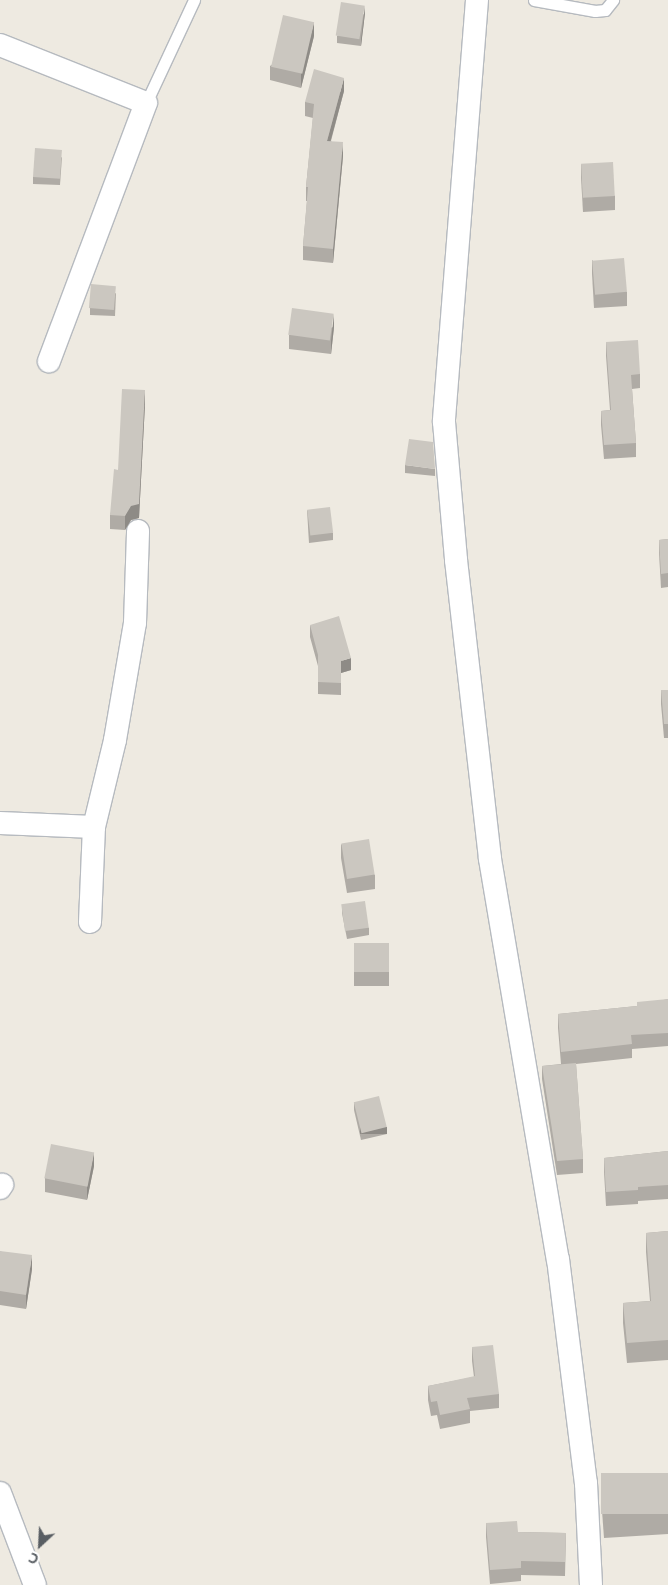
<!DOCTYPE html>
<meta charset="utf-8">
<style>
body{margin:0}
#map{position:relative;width:668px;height:1585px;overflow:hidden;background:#eeeae1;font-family:Ubuntu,sans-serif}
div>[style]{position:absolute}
.roads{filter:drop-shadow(1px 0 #b6babf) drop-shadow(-1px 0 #b6babf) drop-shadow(0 1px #b6babf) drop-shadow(0 -1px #b6babf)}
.service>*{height:11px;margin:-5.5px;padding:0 5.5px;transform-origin:5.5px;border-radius:5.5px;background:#fff}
.minor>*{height:22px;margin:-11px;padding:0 11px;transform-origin:11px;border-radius:11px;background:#fff}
.wall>*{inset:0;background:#afaba5;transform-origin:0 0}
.shaded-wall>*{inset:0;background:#8e8b86;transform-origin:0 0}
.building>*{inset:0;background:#cbc7c0;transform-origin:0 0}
span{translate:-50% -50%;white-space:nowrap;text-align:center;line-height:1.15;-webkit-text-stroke:4px #fff;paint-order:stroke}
.north{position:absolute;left:15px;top:1520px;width:50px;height:50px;-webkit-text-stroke:4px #fff;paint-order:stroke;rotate:205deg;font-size:14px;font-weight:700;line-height:20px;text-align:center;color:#595e63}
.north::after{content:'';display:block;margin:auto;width:18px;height:22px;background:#595e63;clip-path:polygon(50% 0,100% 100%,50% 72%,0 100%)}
</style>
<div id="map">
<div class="roads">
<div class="service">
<i style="left:534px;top:0;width:62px;rotate:10.2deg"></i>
<i style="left:595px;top:11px;width:10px;rotate:-6deg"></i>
<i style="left:605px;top:10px;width:13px;rotate:-51deg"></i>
<i style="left:146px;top:103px;width:114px;rotate:-65deg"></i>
</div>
<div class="minor">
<i style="left:477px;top:0;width:423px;rotate:94.5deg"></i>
<i style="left:444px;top:422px;width:139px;rotate:85deg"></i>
<i style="left:456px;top:560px;width:301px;rotate:83.5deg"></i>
<i style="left:490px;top:859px;width:406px;rotate:80.4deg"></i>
<i style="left:558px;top:1259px;width:226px;rotate:82.9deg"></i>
<i style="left:586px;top:1483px;width:102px;rotate:87.2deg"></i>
<i style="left:0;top:45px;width:157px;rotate:21.7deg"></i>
<i style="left:146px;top:103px;width:276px;rotate:110.6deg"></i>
<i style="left:0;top:823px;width:94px;rotate:2.4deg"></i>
<i style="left:90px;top:922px;width:95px;rotate:-87.6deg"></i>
<i style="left:94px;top:827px;width:89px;rotate:-76.4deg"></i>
<i style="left:115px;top:740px;width:119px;rotate:-80.3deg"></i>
<i style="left:135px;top:623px;width:92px;rotate:-88.1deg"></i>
<i style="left:0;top:1188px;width:4px;rotate:-56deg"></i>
<i style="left:0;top:1493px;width:98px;rotate:69.2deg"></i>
</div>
</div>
<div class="wall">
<i style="clip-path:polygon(365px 13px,361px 46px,337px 43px,337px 36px)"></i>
<i style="clip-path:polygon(314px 36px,301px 88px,270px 80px,270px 66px)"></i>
<i style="clip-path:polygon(344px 91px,331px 141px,343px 156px,333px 263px,303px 260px,303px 246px,307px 201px,306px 201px,306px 187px,313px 118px,305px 116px,305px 102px)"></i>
<i style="clip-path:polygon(62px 157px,60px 185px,33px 184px,33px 177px)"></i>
<i style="clip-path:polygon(581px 164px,615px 196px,615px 210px,583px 212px,581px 178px)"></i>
<i style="clip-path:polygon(592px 260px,627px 292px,627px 306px,594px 308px,592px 274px)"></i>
<i style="clip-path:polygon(116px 293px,115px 316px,90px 315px,90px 308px)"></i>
<i style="clip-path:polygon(334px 327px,331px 354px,289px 349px,289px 335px)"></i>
<i style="clip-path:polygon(606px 342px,640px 374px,640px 388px,632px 389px,636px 443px,636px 457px,604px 459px,601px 425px,601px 411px,610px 410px,606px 356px)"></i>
<i style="clip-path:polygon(145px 404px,139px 518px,131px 520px,125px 530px,110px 529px,110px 515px)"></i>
<i style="clip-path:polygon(405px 465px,435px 469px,435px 476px,405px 473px)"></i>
<i style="clip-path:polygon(307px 510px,333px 533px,333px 540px,309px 543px)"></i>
<i style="clip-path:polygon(668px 539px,668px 587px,661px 588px,659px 553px,659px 540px)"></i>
<i style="clip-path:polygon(310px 625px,351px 670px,341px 673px,341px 695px,318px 694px,318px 666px,310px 637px)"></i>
<i style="clip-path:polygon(661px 690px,668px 690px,668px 738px,664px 738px,661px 704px)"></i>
<i style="clip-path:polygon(341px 844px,375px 875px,375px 889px,347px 893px,341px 858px)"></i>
<i style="clip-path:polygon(342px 906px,369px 928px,369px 935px,347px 939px,342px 913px)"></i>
<i style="left:389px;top:943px;width:43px;height:35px;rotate:90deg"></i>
<i style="clip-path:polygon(668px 999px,668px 1046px,632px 1049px,632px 1058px,576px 1064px,583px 1159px,583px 1173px,557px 1175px,542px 1079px,542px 1066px,561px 1064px,558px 1028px,558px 1014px,637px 1006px)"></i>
<i style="clip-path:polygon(354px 1102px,387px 1134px,361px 1140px,354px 1110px)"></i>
<i style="clip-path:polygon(668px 1151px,668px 1199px,638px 1201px,638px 1204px,606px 1206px,604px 1172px,604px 1158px)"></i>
<i style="clip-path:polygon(94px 1166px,87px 1200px,45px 1192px,45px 1178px)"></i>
<i style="clip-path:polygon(668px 1231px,668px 1360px,627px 1363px,623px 1323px,623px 1303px,650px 1301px,646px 1252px,646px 1233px)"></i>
<i style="clip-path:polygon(0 1251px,32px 1269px,26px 1309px,0 1305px)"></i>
<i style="clip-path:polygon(472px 1347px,499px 1394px,499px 1408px,470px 1411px,470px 1423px,440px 1429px,437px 1415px,431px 1416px,428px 1400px,428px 1386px,474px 1377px,472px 1361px)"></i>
<i style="clip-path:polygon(668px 1473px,668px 1534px,604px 1538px,601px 1497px,601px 1478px)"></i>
<i style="clip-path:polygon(486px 1523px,518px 1532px,566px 1533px,565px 1576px,521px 1575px,521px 1581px,490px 1584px,486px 1537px)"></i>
</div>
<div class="shaded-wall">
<i style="clip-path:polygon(365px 6px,365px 13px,361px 46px,361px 39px)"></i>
<i style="clip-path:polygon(314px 22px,314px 36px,301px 88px,301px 74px)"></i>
<i style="clip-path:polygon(344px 78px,344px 91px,327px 154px,327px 141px)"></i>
<i style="clip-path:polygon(343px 142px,343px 156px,333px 263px,333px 249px)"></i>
<i style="clip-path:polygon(334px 314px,334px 327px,331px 354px,331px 341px)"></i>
<i style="clip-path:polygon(145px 390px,145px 404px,139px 518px,131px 520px,125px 530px,125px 516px)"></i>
<i style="clip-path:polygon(351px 658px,351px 670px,341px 673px,341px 695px,341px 661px)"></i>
<i style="left:387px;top:1127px;width:7px;height:27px;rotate:90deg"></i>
<i style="clip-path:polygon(94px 1152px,94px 1166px,87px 1200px,87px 1186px)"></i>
<i style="clip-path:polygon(32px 1255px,32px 1269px,26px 1309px,26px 1295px)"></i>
</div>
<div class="building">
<i style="left:341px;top:2px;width:24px;height:34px;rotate:9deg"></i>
<i style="left:283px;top:15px;width:32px;height:53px;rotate:13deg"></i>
<i style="clip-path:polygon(314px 69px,344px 78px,327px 141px,343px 142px,333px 249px,303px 246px,308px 187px,306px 187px,314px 104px,305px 102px)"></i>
<i style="left:35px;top:148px;width:27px;height:29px;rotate:4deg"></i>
<i style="left:613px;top:162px;width:34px;height:32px;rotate:87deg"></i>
<i style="left:624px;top:258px;width:34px;height:32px;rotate:85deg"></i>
<i style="left:91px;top:284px;width:25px;height:24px;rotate:5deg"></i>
<i style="left:292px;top:308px;width:42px;height:27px;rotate:8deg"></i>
<i style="clip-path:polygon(638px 340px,640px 374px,631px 375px,636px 443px,604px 445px,601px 411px,611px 410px,606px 342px)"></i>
<i style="clip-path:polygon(122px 389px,145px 390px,139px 504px,131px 506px,125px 516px,110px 515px,114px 469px,118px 470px)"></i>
<i style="clip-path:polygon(409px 439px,433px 442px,435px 469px,405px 465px)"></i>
<i style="left:330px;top:507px;width:26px;height:23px;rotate:83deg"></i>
<i style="clip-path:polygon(668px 539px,668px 573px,661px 574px,659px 540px)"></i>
<i style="clip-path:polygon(339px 616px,351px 658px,341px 661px,341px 683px,318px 682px,318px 655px,310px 625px)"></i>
<i style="clip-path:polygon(661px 690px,668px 690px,668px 724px,664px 724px)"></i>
<i style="left:369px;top:839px;width:36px;height:28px;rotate:81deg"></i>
<i style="left:365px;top:901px;width:27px;height:24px;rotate:82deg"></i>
<i style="left:389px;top:943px;width:29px;height:35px;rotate:90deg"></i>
<i style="clip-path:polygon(668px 999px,668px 1033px,631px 1035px,632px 1044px,561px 1052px,558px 1014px,637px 1006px,637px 1002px)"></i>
<i style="clip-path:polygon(576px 1063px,583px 1159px,557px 1161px,542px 1066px)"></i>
<i style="left:379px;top:1096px;width:32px;height:26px;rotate:76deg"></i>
<i style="left:51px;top:1144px;width:44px;height:35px;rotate:11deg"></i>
<i style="clip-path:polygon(668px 1151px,668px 1185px,638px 1187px,638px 1190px,606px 1192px,604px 1158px)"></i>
<i style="clip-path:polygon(668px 1231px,668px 1340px,627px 1343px,623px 1303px,651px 1301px,646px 1233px)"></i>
<i style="clip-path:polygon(0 1251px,32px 1255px,26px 1295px,0 1291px)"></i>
<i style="clip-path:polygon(493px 1345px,499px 1394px,467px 1398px,470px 1409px,440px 1415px,437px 1401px,431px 1402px,428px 1386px,475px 1376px,472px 1347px)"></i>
<i style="left:668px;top:1473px;width:41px;height:67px;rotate:90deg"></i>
<i style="clip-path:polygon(517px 1521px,518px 1532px,566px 1533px,565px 1562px,521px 1561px,521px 1568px,490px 1570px,486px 1523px)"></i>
</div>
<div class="north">С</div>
</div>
